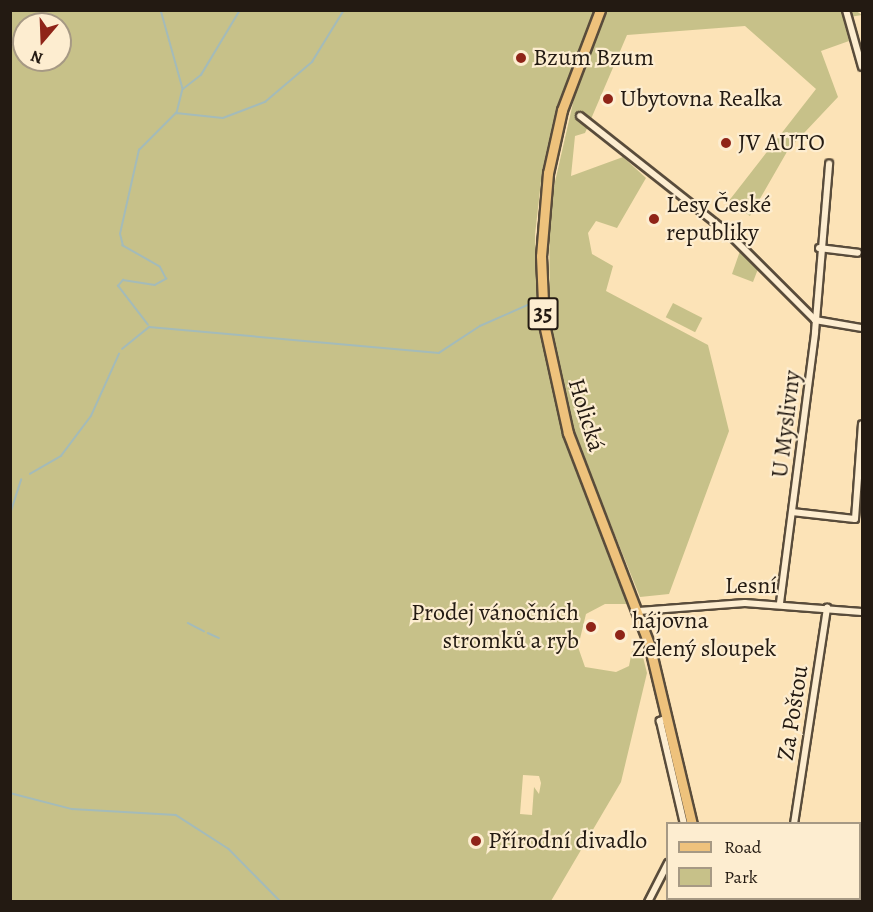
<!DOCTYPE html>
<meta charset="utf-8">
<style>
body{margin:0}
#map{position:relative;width:873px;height:912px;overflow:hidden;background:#fce3b7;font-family:Alegreya,serif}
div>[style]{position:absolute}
.green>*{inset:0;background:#c7c189;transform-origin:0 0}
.stream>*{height:1.5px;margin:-0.75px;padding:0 0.75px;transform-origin:0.75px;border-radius:0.75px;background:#a4bbb9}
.roads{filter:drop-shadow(2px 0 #594c3b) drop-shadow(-2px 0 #594c3b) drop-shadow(0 2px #594c3b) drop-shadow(0 -2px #594c3b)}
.street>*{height:6px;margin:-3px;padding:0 3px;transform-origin:3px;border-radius:3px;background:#fdedd0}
.primary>*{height:9px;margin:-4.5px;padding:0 4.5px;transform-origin:4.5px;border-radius:4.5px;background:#eec27c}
.dots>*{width:16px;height:16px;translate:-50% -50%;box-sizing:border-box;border:3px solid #fdedd0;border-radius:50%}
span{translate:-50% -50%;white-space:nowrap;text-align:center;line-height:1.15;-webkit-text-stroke:4.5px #fdedd0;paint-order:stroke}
.shield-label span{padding:2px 4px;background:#fdedd0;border:2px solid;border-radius:4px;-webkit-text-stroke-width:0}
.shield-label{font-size:22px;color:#231a12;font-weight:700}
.poi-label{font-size:24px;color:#231a12}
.left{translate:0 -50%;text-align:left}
.right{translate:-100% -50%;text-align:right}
.street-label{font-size:24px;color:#231a12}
.frame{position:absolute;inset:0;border:12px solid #231a12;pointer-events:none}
.legend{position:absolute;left:666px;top:822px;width:195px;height:78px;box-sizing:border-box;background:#fdedd0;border:2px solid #a69984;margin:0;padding:8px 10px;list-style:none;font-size:18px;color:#231a12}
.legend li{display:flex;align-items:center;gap:12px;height:30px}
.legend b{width:30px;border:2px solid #a69984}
.north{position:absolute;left:12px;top:12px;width:60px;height:60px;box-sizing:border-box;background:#fdedd0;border:2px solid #a69984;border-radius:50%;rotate:199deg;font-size:16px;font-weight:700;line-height:24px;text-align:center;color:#231a12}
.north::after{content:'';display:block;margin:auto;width:21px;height:27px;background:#8f2418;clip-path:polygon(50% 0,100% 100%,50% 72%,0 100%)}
</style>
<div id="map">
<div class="green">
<i style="clip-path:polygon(855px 10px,862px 15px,843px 18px,849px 41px,821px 51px,838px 97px,788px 150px,750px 216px,728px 202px,816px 89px,745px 26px,627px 35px,585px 133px,575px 136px,571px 176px,623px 157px,646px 178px,617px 228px,596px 221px,588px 233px,592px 254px,613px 266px,606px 291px,708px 345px,729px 431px,669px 594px,640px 597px,573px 431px,550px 324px,549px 208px,578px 81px,607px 11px)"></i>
<i style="clip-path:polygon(evenodd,10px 11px,594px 11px,556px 109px,542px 172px,535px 235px,537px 308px,562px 434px,630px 604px,605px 604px,586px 614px,578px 647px,585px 667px,616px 672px,629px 666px,632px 651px,641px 649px,647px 673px,621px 782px,551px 901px,11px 901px,10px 11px,24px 24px,60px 24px,60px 60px,24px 60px,24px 24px,10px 11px,523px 775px,539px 776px,541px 783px,539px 794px,534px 787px,532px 815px,520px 814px,523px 775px)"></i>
<i style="clip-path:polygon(740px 251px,758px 269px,753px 282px,732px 274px)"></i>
<i style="left:673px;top:303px;width:33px;height:16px;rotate:27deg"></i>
</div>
<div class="stream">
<i style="left:161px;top:10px;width:82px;rotate:74.4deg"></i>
<i style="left:183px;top:89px;width:25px;rotate:104deg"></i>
<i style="left:183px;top:89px;width:23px;rotate:-38deg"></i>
<i style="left:201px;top:75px;width:76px;rotate:-59deg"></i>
<i style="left:148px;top:325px;width:49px;rotate:-127.6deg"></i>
<i style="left:118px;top:286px;width:8px;rotate:-50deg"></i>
<i style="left:123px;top:280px;width:32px;rotate:9deg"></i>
<i style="left:155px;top:285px;width:13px;rotate:-29deg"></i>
<i style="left:166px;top:279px;width:13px;rotate:-117deg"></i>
<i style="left:160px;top:267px;width:43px;rotate:-150.4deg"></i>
<i style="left:123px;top:246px;width:12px;rotate:-104deg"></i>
<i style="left:120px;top:234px;width:86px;rotate:-77.3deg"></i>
<i style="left:139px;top:150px;width:52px;rotate:-45deg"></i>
<i style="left:176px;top:113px;width:47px;rotate:6.1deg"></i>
<i style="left:223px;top:118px;width:45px;rotate:-20.9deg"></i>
<i style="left:265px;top:102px;width:62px;rotate:-40.4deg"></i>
<i style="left:312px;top:62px;width:61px;rotate:-58.4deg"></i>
<i style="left:149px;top:327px;width:291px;rotate:5.1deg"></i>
<i style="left:439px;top:353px;width:49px;rotate:-33.4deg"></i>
<i style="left:480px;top:326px;width:55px;rotate:-23.7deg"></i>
<i style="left:122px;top:349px;width:35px;rotate:-39deg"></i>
<i style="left:30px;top:474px;width:36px;rotate:-30deg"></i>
<i style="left:61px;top:456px;width:50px;rotate:-53.1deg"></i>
<i style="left:91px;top:416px;width:68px;rotate:-65.7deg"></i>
<i style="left:10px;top:514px;width:36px;rotate:-72deg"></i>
<i style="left:188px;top:623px;width:18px;rotate:27deg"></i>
<i style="left:208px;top:633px;width:12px;rotate:24deg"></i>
<i style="left:10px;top:793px;width:64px;rotate:14.5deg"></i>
<i style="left:72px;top:809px;width:104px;rotate:3.3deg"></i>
<i style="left:176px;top:815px;width:63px;rotate:32.7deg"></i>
<i style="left:229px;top:849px;width:74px;rotate:45.5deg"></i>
</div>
<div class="roads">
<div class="street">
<i style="left:846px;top:10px;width:59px;rotate:74.3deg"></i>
<i style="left:580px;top:116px;width:189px;rotate:38.3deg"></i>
<i style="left:728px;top:233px;width:123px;rotate:45deg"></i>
<i style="left:815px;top:320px;width:48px;rotate:9.7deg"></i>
<i style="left:819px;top:248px;width:39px;rotate:7deg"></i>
<i style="left:792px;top:512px;width:63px;rotate:6.3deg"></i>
<i style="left:855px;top:519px;width:95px;rotate:-85.8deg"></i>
<i style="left:780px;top:603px;width:273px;rotate:-82.6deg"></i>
<i style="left:815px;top:332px;width:169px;rotate:-85.2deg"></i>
<i style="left:639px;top:611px;width:106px;rotate:-4.3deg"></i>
<i style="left:745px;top:603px;width:117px;rotate:4.4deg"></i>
<i style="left:667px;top:718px;width:8px;rotate:157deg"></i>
<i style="left:660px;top:721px;width:106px;rotate:76.9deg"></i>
<i style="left:794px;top:824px;width:219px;rotate:-81.3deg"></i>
<i style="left:648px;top:902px;width:44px;rotate:-62.9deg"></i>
<i style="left:787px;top:902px;width:4px;rotate:-76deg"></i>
</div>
<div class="primary">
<i style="left:600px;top:10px;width:107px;rotate:110.8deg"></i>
<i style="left:562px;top:110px;width:65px;rotate:102.5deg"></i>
<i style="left:548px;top:173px;width:83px;rotate:94.8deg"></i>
<i style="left:541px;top:256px;width:68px;rotate:87.5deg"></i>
<i style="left:544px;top:324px;width:112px;rotate:77.6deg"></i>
<i style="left:568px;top:433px;width:226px;rotate:69deg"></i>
<i style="left:649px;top:644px;width:185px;rotate:76.6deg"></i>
<i style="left:710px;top:898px;width:4px;rotate:76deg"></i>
</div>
</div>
<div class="dots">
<i style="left:521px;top:58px;background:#8f2418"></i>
<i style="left:608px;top:99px;background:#8f2418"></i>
<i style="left:726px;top:143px;background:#8f2418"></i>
<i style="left:654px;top:219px;background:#8f2418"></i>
<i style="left:591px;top:627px;background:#8f2418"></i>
<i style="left:620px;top:635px;background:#8f2418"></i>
<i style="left:476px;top:841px;background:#8f2418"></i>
</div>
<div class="shield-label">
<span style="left:543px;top:314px">35</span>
</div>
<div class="poi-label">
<span class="left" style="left:533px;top:58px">Bzum Bzum</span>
<span class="left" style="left:620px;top:99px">Ubytovna Realka</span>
<span class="left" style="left:738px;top:143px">JV AUTO</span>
<span class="left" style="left:666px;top:219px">Lesy České<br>republiky</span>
<span class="right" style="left:579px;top:627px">Prodej vánočních<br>stromků a ryb</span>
<span class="left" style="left:632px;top:635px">hájovna<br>Zelený sloupek</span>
<span class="left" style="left:488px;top:841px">Přírodní divadlo</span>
</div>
<div class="street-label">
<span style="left:586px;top:415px;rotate:73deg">Holická</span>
<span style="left:786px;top:424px;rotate:-83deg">U Myslivny</span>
<span style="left:751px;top:586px">Lesní</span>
<span style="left:793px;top:713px;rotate:-81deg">Za Poštou</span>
</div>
<div class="frame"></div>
<ul class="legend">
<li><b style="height:8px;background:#eec27c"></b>Road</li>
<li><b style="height:16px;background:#c7c189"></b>Park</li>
</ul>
<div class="north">N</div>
</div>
